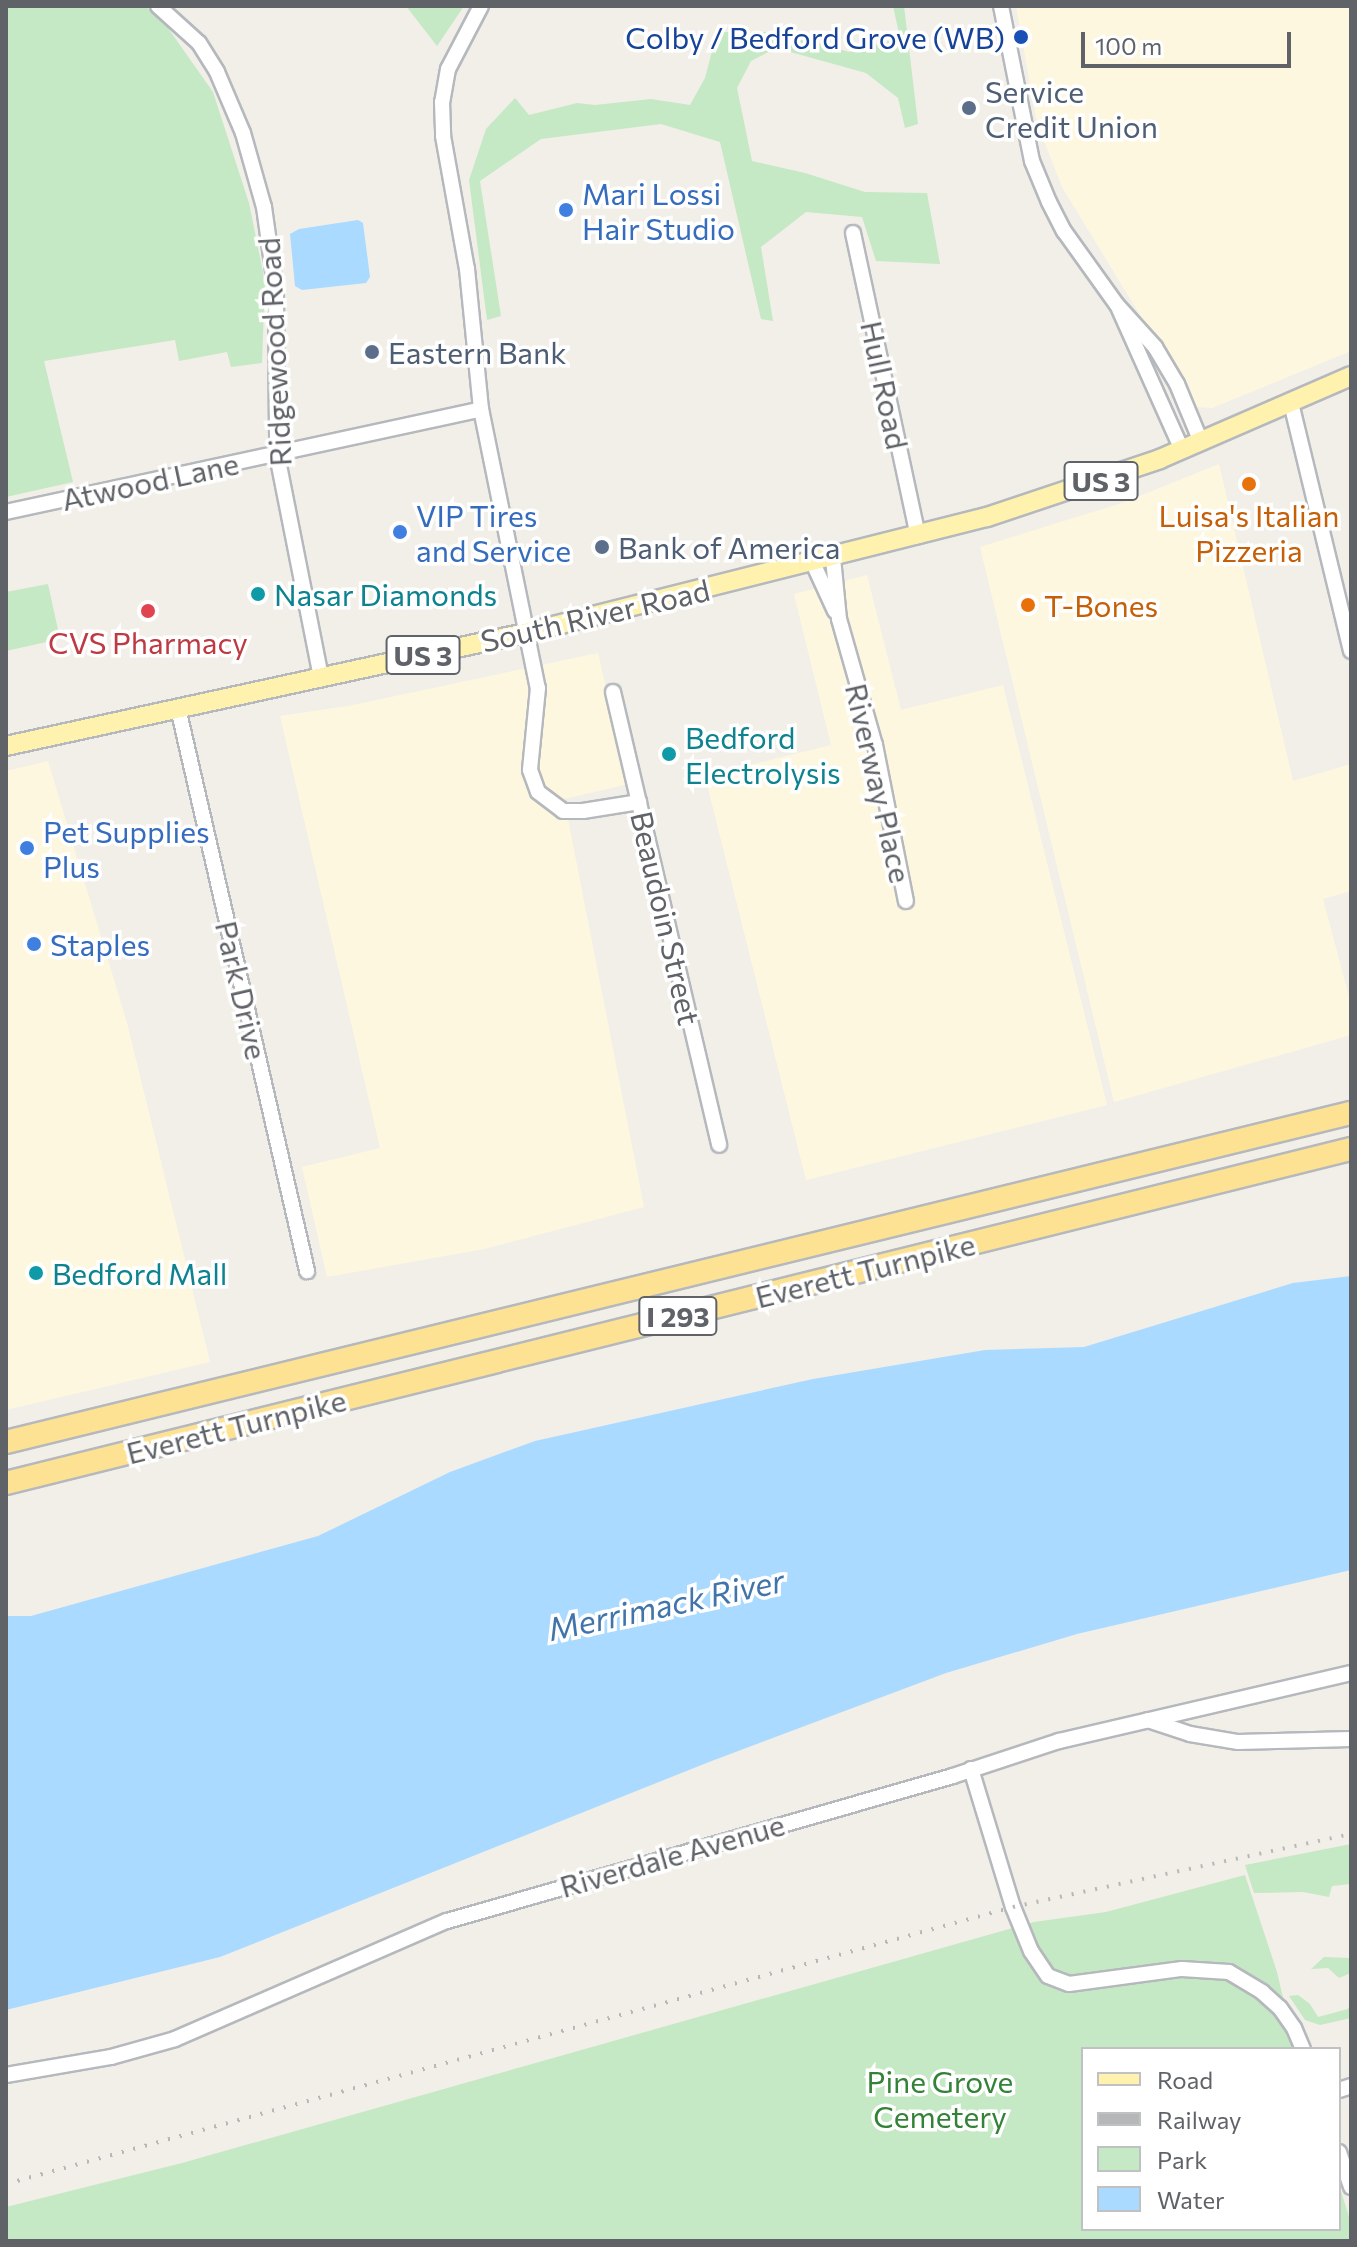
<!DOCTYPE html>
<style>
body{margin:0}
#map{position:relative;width:1357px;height:2247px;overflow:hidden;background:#f1efe8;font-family:Commissioner,sans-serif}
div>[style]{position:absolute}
.commercial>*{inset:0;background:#fef7e0}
.green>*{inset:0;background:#c5e8c5}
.water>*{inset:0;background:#aadaff}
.roads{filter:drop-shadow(2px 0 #b5b8bc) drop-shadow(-2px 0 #b5b8bc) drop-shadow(0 2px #b5b8bc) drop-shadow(0 -2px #b5b8bc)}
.minor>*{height:14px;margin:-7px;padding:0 7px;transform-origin:7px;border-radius:7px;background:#fff}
.major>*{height:18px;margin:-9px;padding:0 9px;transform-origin:9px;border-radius:9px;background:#fff2af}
.highway>*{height:22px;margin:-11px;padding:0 11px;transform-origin:11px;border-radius:11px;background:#fde293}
.rail>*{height:4px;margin-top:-2px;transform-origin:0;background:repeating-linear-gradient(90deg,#b6b7b8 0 2px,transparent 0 12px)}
.dots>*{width:22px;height:22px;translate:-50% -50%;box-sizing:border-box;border:4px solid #fff;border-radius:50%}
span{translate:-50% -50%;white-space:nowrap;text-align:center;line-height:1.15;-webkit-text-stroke:7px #fff;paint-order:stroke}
.shield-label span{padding:2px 6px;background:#fff;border:2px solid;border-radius:6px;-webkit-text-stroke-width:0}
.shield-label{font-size:28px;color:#5f6368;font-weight:700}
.transit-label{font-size:30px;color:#164399}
.right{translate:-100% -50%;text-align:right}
.service-label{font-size:30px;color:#4e5e75}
.left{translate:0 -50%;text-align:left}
.shop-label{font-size:30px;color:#366cbe}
.street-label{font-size:30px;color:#5f6368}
.food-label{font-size:30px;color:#c56008}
.culture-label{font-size:30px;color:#0d838f}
.health-label{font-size:30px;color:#be3a42}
.park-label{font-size:30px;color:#348238}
.water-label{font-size:32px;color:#4174aa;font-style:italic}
.frame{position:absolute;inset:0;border:8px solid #5f6368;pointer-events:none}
.legend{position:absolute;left:1081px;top:2047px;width:260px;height:184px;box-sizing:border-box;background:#fff;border:2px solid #bfc1c3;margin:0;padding:10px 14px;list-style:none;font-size:24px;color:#5f6368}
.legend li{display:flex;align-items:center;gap:16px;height:40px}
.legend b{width:40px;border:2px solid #bfc1c3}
.scale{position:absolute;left:1081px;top:32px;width:210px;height:36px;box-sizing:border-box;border:4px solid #5f6368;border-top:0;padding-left:10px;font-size:24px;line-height:28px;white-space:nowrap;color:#5f6368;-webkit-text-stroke:6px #fff;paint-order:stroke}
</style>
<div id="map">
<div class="commercial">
<i style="clip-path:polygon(1016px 6px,1351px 6px,1351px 351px,1212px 408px,1196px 407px,1062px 187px,1037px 123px)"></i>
<i style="clip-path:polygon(1219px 464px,1293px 781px,1351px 764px,1351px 891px,1323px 899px,1351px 1004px,1351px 1035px,1114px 1102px,980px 547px,1122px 503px)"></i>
<i style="clip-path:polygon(867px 575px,901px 710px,1003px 685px,1107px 1105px,806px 1180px,705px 776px,831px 745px,794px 594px)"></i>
<i style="clip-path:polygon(598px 653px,628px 784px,564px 799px,644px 1207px,484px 1249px,327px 1277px,302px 1167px,380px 1148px,280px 716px,348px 706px)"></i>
<i style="clip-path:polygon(48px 761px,127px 1023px,210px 1362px,6px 1410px,6px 771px)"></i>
</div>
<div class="green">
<i style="clip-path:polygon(6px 6px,145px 6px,163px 21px,213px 92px,249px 203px,265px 282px,262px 363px,231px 367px,227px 352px,179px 361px,175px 340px,44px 361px,73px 482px,6px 497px)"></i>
<i style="clip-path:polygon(406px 6px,464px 6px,437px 46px)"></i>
<i style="clip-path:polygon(893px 6px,904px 6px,918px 124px,905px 128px,898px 98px,866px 73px,776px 48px,751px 61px,737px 88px,752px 161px,805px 173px,865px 192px,927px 193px,940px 264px,876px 261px,862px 217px,806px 212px,761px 247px,773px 321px,761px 319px,720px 142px,661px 124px,541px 139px,480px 181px,501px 316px,487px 320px,469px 180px,486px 129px,515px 98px,529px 115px,577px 103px,595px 105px,651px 99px,690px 105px,705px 78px,717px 32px,781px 32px,849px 52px,900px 38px)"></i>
<i style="clip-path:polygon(48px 584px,60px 639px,6px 651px,6px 592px)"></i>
<i style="clip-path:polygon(1351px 1844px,1351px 1884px,1332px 1886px,1329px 1897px,1303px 1892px,1254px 1893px,1245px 1865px)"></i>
<i style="clip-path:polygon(1245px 1875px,1277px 1972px,1295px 2049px,1083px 2049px,1083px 2229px,1339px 2229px,1339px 2185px,1351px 2223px,1351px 2241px,6px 2241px,6px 2207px,182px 2163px,1034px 1922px,1106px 1912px)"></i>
<i style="clip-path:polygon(1324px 1957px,1351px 1958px,1351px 1973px,1339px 1978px,1328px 1968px,1311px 1969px)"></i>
<i style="clip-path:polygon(1298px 1995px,1310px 2004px,1318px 2017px,1348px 2009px,1351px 2002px,1351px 2018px,1320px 2025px,1305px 2020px,1289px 1996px)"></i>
</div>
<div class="water">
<i style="clip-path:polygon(358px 220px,363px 223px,370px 277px,366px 283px,302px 290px,295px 286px,290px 234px,299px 229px)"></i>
<i style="clip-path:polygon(1351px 1276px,1351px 1570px,1077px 1634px,946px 1673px,709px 1762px,220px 1957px,6px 2010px,6px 1616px,31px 1616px,318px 1536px,450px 1472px,535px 1441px,813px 1379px,985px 1350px,1084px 1347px,1293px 1283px)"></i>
</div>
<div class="roads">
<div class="minor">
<i style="left:158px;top:6px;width:55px;rotate:42.1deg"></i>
<i style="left:199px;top:43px;width:34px;rotate:58deg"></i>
<i style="left:217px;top:72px;width:66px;rotate:66.9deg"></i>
<i style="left:243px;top:133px;width:77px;rotate:74.2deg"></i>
<i style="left:264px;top:207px;width:86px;rotate:82deg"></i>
<i style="left:276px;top:292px;width:163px;rotate:89.6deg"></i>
<i style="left:277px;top:455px;width:226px;rotate:78.8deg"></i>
<i style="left:481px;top:6px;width:71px;rotate:117.6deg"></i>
<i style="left:448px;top:69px;width:34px;rotate:100deg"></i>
<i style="left:442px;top:102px;width:34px;rotate:88deg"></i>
<i style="left:443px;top:136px;width:135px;rotate:79.8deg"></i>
<i style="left:467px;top:269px;width:141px;rotate:84.3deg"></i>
<i style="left:481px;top:409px;width:285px;rotate:78.5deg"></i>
<i style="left:538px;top:688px;width:82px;rotate:95.6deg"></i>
<i style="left:530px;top:770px;width:23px;rotate:70deg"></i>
<i style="left:538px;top:792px;width:31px;rotate:37deg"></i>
<i style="left:563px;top:811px;width:20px"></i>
<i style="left:583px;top:811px;width:57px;rotate:-9.1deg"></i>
<i style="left:1001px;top:6px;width:158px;rotate:78.7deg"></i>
<i style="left:1032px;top:161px;width:44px;rotate:67.5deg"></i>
<i style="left:1049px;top:202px;width:33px;rotate:63deg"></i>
<i style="left:1064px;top:231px;width:91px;rotate:54.4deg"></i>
<i style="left:1117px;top:305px;width:57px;rotate:47.9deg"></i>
<i style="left:1155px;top:347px;width:43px;rotate:59.3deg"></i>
<i style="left:1177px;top:384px;width:63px;rotate:67.5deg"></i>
<i style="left:853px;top:233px;width:310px;rotate:77.9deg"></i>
<i style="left:1119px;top:309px;width:154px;rotate:65.9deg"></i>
<i style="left:1291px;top:403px;width:255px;rotate:76.4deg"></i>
<i style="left:6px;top:512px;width:486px;rotate:-12.2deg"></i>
<i style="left:833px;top:558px;width:61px;rotate:84.4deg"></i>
<i style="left:839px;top:619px;width:131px;rotate:74.1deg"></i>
<i style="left:875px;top:745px;width:159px;rotate:78.8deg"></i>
<i style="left:813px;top:563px;width:53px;rotate:65.4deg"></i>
<i style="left:613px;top:692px;width:465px;rotate:76.8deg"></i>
<i style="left:178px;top:708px;width:578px;rotate:77.09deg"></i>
<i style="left:1148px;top:1720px;width:44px;rotate:18.4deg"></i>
<i style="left:1190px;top:1734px;width:49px;rotate:9.5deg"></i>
<i style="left:1238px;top:1742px;width:113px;rotate:-1.5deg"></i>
<i style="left:971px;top:1769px;width:144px;rotate:73.1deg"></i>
<i style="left:1013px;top:1907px;width:48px;rotate:67.8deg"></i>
<i style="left:1031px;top:1951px;width:30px;rotate:56deg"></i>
<i style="left:1048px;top:1976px;width:22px;rotate:21deg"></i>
<i style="left:1069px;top:1984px;width:114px;rotate:-7.6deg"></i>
<i style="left:1182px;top:1969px;width:47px;rotate:3.7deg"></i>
<i style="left:1229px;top:1972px;width:39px;rotate:31deg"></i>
<i style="left:1262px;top:1992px;width:24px;rotate:42deg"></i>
<i style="left:1280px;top:2008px;width:24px;rotate:55deg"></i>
<i style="left:1294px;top:2028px;width:23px;rotate:67deg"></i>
<i style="left:6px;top:2075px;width:107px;rotate:-9.7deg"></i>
<i style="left:111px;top:2057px;width:66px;rotate:-15.7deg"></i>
<i style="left:175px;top:2039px;width:296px;rotate:-23.5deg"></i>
<i style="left:447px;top:1921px;width:526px;rotate:-15.99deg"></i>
<i style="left:953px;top:1776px;width:112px;rotate:-18.3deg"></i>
<i style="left:1059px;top:1741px;width:300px;rotate:-13.1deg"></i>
<i style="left:1339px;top:2090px;width:13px;rotate:-18deg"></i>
<i style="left:1339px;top:2152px;width:37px;rotate:71deg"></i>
</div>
<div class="major">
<i style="left:6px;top:746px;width:531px;rotate:-12.28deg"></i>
<i style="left:525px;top:633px;width:476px;rotate:-14.1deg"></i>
<i style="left:987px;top:517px;width:182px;rotate:-18.5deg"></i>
<i style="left:1160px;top:459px;width:208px;rotate:-23.5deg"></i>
</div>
<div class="highway">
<i style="left:6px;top:1442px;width:1385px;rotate:-13.75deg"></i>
<i style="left:6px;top:1483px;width:1386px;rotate:-13.95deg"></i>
</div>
</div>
<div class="rail">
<i style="left:6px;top:2184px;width:1044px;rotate:-15.38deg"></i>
<i style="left:1013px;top:1907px;width:346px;rotate:-12.2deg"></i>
</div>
<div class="dots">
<i style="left:1021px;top:37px;background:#1a4fb4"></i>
<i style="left:969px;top:108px;background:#5c6f8a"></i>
<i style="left:566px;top:210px;background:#3f7fe0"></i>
<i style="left:372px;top:352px;background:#5c6f8a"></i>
<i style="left:1249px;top:484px;background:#e8710a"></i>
<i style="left:400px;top:532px;background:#3f7fe0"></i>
<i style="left:602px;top:547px;background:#5c6f8a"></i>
<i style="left:258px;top:594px;background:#0f9aa8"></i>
<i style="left:1028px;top:605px;background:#e8710a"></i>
<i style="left:148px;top:611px;background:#e0444e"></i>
<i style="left:669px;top:754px;background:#0f9aa8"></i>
<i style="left:27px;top:848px;background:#3f7fe0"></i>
<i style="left:34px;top:944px;background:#3f7fe0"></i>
<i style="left:36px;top:1273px;background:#0f9aa8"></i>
</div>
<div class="shield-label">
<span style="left:1101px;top:481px">US 3</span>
<span style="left:423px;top:655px">US 3</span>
<span style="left:678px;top:1316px">I 293</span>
</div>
<div class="transit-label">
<span class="right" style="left:1005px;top:37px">Colby / Bedford Grove (WB)</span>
</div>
<div class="service-label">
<span class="left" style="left:985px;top:108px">Service<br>Credit Union</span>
<span class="left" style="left:388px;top:352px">Eastern Bank</span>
<span class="left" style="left:618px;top:547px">Bank of America</span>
</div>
<div class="shop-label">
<span class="left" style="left:582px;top:210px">Mari Lossi<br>Hair Studio</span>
<span class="left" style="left:416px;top:532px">VIP Tires<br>and Service</span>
<span class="left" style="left:43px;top:848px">Pet Supplies<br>Plus</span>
<span class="left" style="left:50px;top:944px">Staples</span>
</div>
<div class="street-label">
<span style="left:274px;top:352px;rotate:-93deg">Ridgewood Road</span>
<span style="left:885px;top:385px;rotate:78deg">Hull Road</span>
<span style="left:150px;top:481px;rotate:-12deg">Atwood Lane</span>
<span style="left:595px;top:615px;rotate:-13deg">South River Road</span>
<span style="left:879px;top:783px;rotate:77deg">Riverway Place</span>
<span style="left:666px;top:918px;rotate:77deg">Beaudoin Street</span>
<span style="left:242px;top:990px;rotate:77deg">Park Drive</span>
<span style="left:865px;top:1270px;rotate:-14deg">Everett Turnpike</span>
<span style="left:236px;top:1426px;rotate:-14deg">Everett Turnpike</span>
<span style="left:672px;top:1855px;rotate:-16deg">Riverdale Avenue</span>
</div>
<div class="food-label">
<span style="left:1249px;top:532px">Luisa's Italian<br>Pizzeria</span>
<span class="left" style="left:1044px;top:605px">T-Bones</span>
</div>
<div class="culture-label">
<span class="left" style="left:274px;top:594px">Nasar Diamonds</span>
<span class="left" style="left:685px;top:754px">Bedford<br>Electrolysis</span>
<span class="left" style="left:52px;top:1273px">Bedford Mall</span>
</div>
<div class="health-label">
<span style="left:148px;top:642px">CVS Pharmacy</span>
</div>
<div class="park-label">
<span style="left:940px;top:2098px">Pine Grove<br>Cemetery</span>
</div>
<div class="water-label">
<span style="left:666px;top:1604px;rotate:-12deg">Merrimack River</span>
</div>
<div class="frame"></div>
<ul class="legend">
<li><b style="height:10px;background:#fff2af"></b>Road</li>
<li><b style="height:10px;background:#b6b7b8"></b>Railway</li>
<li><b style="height:22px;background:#c5e8c5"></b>Park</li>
<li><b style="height:22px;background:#aadaff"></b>Water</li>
</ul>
<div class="scale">100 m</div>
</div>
